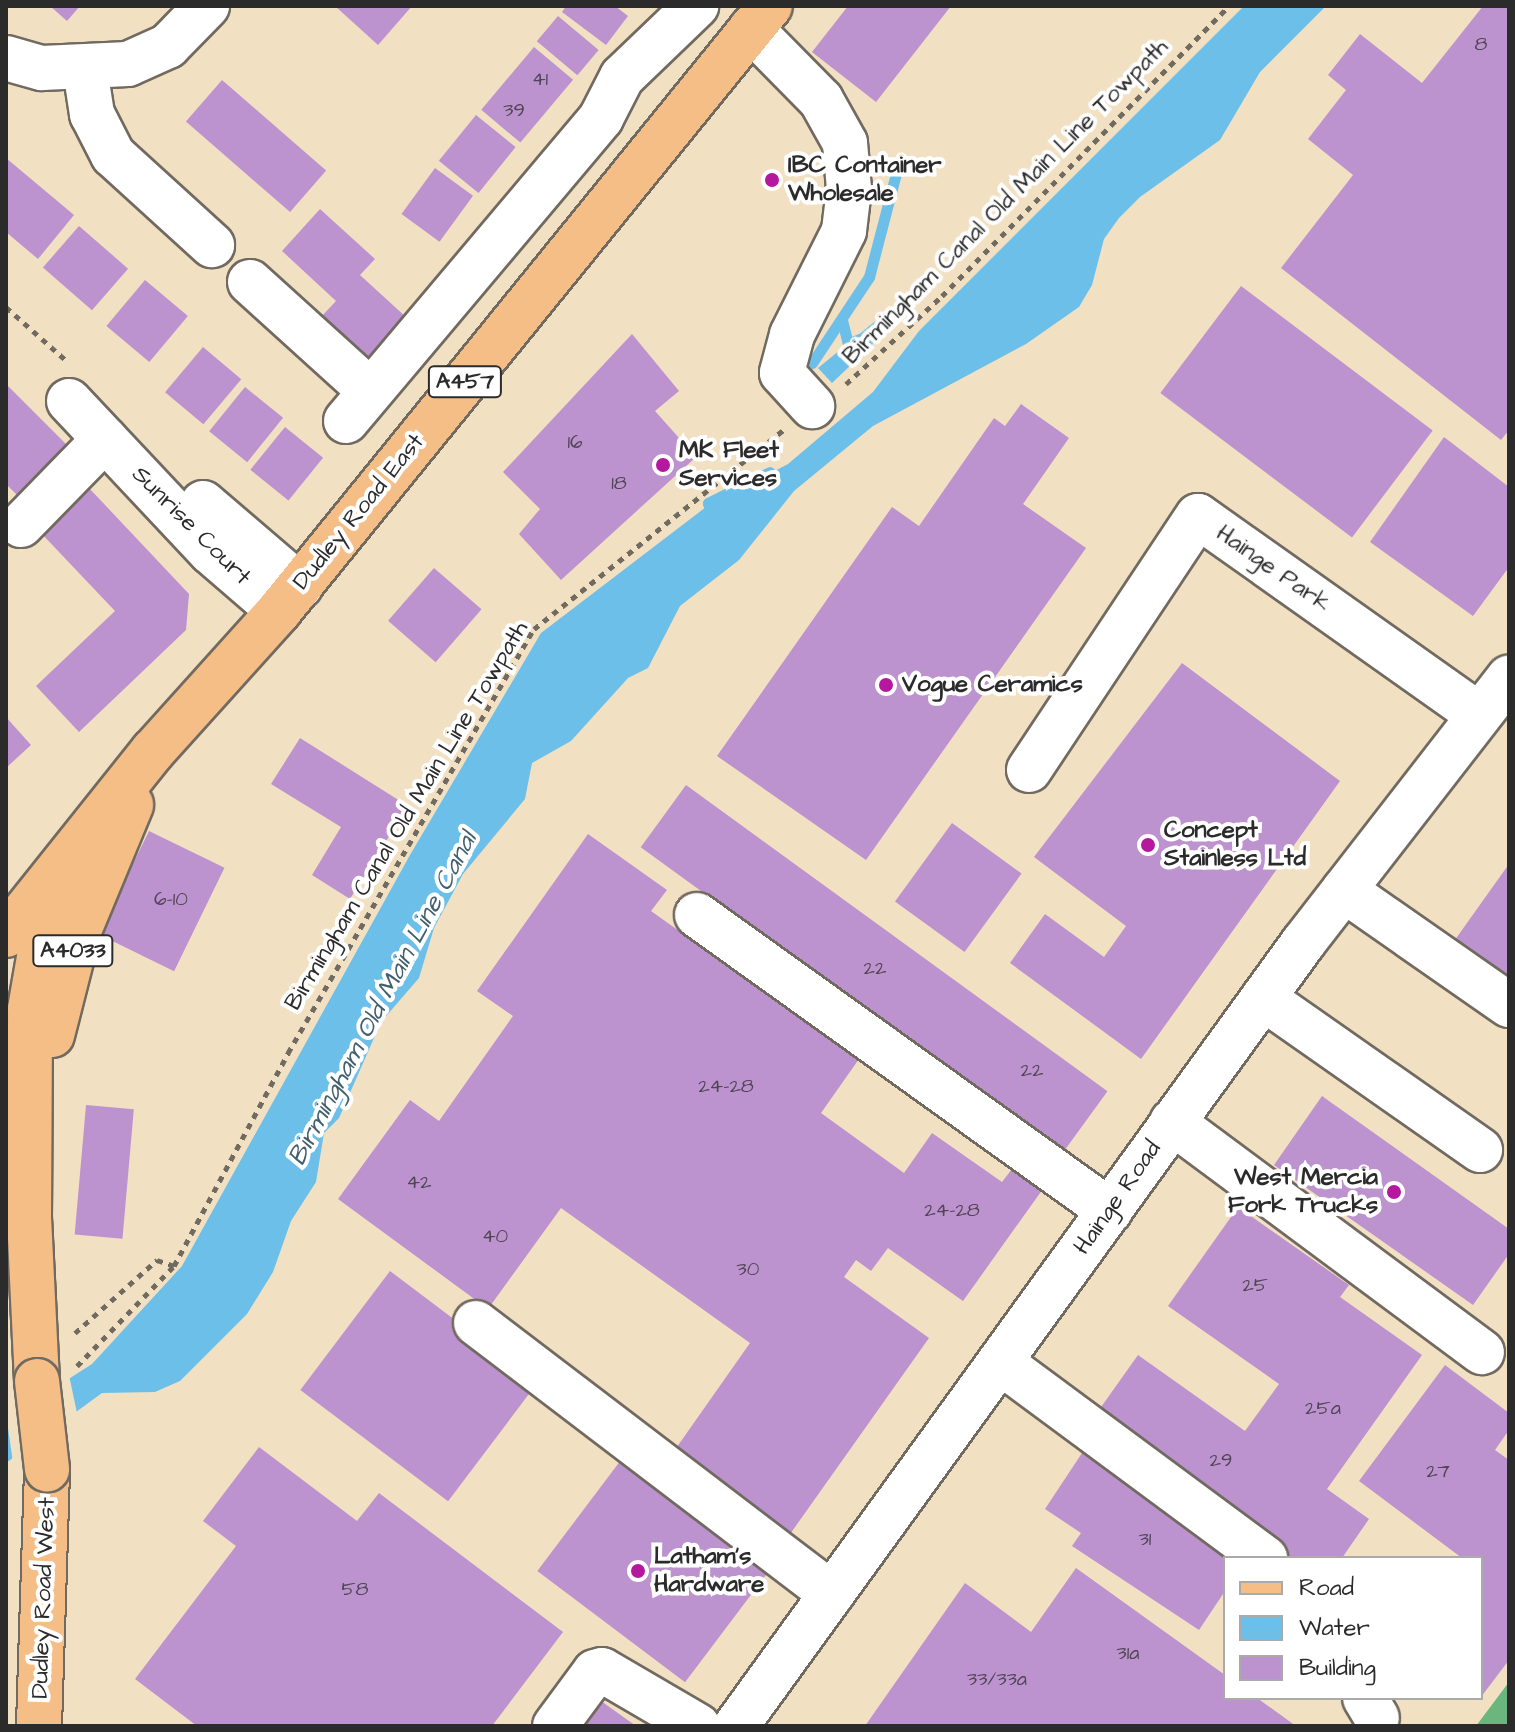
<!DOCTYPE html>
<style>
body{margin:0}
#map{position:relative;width:1515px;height:1732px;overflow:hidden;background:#f2e0c3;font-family:"Architects Daughter",sans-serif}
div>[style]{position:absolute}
.forest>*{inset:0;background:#6ab67e}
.water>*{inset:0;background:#6cbfe8}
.pier>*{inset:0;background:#f2e0c3}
.stream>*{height:11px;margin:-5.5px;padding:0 5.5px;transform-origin:5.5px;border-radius:5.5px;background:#6cbfe8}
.building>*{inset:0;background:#bc92cf;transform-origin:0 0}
.path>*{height:5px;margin-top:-2.5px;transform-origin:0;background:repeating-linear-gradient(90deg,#716a60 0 6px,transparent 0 12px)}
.roads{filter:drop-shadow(2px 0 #716a60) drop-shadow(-2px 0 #716a60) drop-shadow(0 2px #716a60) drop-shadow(0 -2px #716a60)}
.minor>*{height:44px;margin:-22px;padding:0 22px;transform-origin:22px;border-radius:22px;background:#fff}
.major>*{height:44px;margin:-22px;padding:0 22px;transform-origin:22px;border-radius:22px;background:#f6be87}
.bridges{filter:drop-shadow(2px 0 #716a60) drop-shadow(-2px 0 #716a60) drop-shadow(0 2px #716a60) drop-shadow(0 -2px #716a60)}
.major-bridge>*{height:44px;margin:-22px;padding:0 22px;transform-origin:22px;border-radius:22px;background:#f6be87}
.dots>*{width:22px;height:22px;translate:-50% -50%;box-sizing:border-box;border:4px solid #fff;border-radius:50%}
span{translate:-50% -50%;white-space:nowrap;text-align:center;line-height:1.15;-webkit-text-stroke:8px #fff;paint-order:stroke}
.number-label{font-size:20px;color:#4f4554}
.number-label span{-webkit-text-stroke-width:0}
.shield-label span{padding:2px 6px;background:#fff;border:2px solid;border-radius:6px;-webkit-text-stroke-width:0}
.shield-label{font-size:22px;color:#2b2b2b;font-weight:700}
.poi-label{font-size:24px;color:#2b2b2b;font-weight:700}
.left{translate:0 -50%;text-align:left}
.right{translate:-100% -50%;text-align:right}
.street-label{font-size:24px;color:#2b2b2b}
.water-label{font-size:26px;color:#425f6d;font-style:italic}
.frame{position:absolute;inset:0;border:8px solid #2b2b2b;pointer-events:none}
.legend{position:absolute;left:1223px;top:1556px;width:260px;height:144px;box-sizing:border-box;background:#fff;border:2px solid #aaa;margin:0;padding:10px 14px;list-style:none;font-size:24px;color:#2b2b2b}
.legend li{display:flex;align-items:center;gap:16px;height:40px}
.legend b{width:40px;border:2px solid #aaa}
</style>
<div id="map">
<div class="forest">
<i style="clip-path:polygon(1509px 1682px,1509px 1726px,1476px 1726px)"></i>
</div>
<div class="water">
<i style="clip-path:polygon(1244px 6px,1326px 6px,1260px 72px,1220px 140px,1140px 197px,1119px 218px,1104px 239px,1092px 285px,1079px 307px,1026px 344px,873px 426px,794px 491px,739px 560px,680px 606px,648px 668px,628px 678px,571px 741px,532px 763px,525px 799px,463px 874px,434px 928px,419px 978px,381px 1022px,339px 1118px,324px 1133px,316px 1182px,291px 1221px,273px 1272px,247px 1314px,180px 1381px,155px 1392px,102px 1393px,6px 1463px,6px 1419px,92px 1364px,182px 1266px,410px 855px,541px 633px,706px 507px,788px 464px,873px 392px,919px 331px)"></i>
<i style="clip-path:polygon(884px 314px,893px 325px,832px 383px,818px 368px)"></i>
</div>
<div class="pier">
<i style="clip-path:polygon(69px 1375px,77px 1413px,13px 1463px,6px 1414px)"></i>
</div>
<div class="stream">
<i style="left:842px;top:320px;width:25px;rotate:76deg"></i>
<i style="left:848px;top:344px;width:13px;rotate:-23deg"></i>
<i style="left:812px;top:363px;width:103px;rotate:-56.5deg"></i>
<i style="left:869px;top:277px;width:119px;rotate:-75.4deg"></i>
<i style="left:714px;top:518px;width:16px;rotate:-112deg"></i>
<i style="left:708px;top:503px;width:69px;rotate:-26.6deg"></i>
</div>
<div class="building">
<i style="clip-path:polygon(50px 6px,80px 6px,67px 21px)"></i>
<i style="clip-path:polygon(335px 6px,412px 6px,378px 45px)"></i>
<i style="clip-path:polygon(566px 6px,615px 6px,628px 16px,606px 45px,562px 12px)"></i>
<i style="clip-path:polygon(848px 6px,951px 6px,876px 102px,812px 52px)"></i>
<i style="clip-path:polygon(1483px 6px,1509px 6px,1509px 430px,1501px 440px,1281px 268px,1353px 175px,1308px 139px,1346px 90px,1328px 75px,1360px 34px,1422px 83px)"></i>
<i style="left:558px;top:16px;width:53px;height:33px;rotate:40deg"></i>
<i style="left:534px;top:47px;width:51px;height:82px;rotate:40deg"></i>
<i style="left:222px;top:80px;width:138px;height:55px;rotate:41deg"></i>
<i style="left:476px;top:115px;width:51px;height:59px;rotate:39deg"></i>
<i style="clip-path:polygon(6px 158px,74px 215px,38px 259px,6px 232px)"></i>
<i style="left:435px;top:168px;width:47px;height:57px;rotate:36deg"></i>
<i style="clip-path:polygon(320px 209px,375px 259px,360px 275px,407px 318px,368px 360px,321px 317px,336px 301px,282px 251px)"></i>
<i style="left:79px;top:226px;width:65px;height:55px;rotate:41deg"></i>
<i style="left:145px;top:280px;width:56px;height:60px;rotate:40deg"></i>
<i style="left:1241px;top:286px;width:240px;height:134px;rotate:37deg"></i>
<i style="clip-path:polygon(632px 334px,679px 391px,655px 411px,696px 457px,561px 580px,519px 534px,540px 509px,503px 472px)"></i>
<i style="left:203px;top:347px;width:50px;height:59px;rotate:40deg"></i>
<i style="clip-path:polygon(6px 384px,72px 450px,22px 500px,6px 484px)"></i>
<i style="left:245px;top:387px;width:49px;height:57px;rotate:39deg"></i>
<i style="clip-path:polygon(1021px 404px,1069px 438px,1023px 504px,1086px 548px,866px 860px,717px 756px,892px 507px,919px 526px,994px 418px,1005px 426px)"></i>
<i style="left:285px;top:427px;width:49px;height:55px;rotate:39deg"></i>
<i style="clip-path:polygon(1444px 437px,1509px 487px,1509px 567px,1473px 616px,1370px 542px)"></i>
<i style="clip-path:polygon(89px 488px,189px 594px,186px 630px,79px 732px,36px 686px,115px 611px,41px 533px)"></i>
<i style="left:434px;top:568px;width:63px;height:70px;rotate:41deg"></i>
<i style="clip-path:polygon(1182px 663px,1340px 781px,1141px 1059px,1010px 963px,1045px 914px,1104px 957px,1126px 926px,1034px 857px)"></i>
<i style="clip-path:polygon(6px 717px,31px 745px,6px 768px)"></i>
<i style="clip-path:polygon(300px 738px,408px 806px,350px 899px,312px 875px,341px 827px,271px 784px)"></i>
<i style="left:686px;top:785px;width:521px;height:77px;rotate:36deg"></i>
<i style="left:952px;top:823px;width:86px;height:97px;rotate:36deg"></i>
<i style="left:149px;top:831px;width:84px;height:115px;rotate:26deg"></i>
<i style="clip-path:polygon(588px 834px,667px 890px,651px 911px,859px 1059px,821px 1113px,904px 1173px,932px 1133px,1002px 1182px,1015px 1165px,1045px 1186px,963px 1301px,888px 1248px,871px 1271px,856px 1260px,844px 1277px,929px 1338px,788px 1537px,672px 1454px,750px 1343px,561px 1208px,488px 1309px,338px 1199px,410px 1100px,439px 1121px,513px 1016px,477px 991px)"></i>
<i style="clip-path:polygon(1509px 864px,1509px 985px,1452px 944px)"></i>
<i style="clip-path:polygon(1322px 1096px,1509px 1229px,1509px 1254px,1473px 1305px,1274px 1165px)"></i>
<i style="left:86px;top:1105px;width:48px;height:130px;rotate:5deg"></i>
<i style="clip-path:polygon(1238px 1207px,1349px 1285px,1340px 1297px,1422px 1355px,1327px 1489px,1369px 1519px,1342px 1558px,1293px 1558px,1094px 1417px,1138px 1355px,1245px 1431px,1279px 1384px,1168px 1306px)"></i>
<i style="left:390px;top:1271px;width:185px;height:149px;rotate:37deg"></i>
<i style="clip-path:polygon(1445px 1365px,1509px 1413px,1509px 1430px,1495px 1450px,1509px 1460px,1509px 1660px,1481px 1697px,1481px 1558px,1462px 1558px,1359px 1481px)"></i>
<i style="clip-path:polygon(259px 1447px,357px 1521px,379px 1493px,563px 1632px,492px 1726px,197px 1726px,135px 1679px,236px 1546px,203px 1521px)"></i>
<i style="clip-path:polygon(1086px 1447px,1247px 1558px,1225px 1558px,1225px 1591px,1199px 1630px,1072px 1546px,1081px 1533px,1045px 1509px)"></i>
<i style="left:627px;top:1452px;width:185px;height:149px;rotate:37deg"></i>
<i style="clip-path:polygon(1076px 1568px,1225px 1675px,1225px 1698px,1257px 1698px,1296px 1726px,865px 1726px,965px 1583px,1031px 1632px)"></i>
<i style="clip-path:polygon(594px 1696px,636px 1726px,573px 1726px)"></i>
</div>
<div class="path">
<i style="left:6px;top:307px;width:83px;rotate:41.6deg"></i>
<i style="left:846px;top:384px;width:130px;rotate:-42.5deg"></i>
<i style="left:942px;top:296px;width:408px;rotate:-45.3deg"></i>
<i style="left:75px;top:1333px;width:110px;rotate:-41.7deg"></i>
<i style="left:157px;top:1260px;width:18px;rotate:19deg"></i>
<i style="left:77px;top:1366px;width:139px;rotate:-45.9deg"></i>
<i style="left:174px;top:1266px;width:242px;rotate:-61.8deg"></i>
<i style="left:288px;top:1053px;width:490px;rotate:-59.9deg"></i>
<i style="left:534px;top:629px;width:319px;rotate:-38.6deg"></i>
</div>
<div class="roads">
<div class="minor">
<i style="left:751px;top:29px;width:100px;rotate:45.4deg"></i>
<i style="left:821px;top:100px;width:49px;rotate:60.8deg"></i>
<i style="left:845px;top:143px;width:46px;rotate:85deg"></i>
<i style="left:849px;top:189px;width:42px;rotate:96.8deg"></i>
<i style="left:844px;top:231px;width:116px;rotate:116.6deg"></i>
<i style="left:792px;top:335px;width:39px;rotate:105deg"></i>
<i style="left:782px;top:373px;width:45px;rotate:47.7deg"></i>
<i style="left:6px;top:58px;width:37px;rotate:16deg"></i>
<i style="left:42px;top:68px;width:86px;rotate:-2.7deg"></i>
<i style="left:128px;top:64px;width:44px;rotate:-24.2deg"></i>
<i style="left:168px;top:46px;width:56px;rotate:-45.7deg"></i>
<i style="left:85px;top:69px;width:46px;rotate:81.2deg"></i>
<i style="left:92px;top:114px;width:46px;rotate:62.9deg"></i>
<i style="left:113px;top:155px;width:134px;rotate:42.3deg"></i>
<i style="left:250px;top:282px;width:162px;rotate:42.2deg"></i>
<i style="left:69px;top:401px;width:207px;rotate:46.8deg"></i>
<i style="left:211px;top:552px;width:90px;rotate:40.9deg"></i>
<i style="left:346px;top:421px;width:396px;rotate:-49.9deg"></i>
<i style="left:601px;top:118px;width:46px;rotate:-62.9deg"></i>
<i style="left:622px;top:77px;width:103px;rotate:-43.8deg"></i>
<i style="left:203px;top:503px;width:128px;rotate:40.6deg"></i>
<i style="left:21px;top:525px;width:120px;rotate:-45.7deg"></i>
<i style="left:1029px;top:770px;width:305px;rotate:-56.4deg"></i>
<i style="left:1198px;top:516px;width:344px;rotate:35.3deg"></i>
<i style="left:1344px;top:890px;width:201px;rotate:34.9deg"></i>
<i style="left:697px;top:915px;width:508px;rotate:35.63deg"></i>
<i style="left:1263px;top:998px;width:265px;rotate:35deg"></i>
<i style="left:1172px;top:1122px;width:386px;rotate:36.6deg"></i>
<i style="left:476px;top:1323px;width:447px;rotate:37.3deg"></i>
<i style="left:1000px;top:1362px;width:330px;rotate:36.5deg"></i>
<i style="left:1365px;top:1698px;width:23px;rotate:59deg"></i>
<i style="left:555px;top:1726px;width:67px;rotate:-53.5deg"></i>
<i style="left:595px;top:1672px;width:7px;rotate:-16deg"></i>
<i style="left:602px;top:1670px;width:111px;rotate:30.3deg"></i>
<i style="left:736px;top:1726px;width:967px;rotate:-54.09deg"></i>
<i style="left:1303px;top:943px;width:336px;rotate:-52.2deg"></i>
</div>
<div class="major">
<i style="left:6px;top:935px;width:236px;rotate:-51.4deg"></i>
<i style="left:153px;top:751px;width:188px;rotate:-48deg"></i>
<i style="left:279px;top:611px;width:779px;rotate:-50.94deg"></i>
<i style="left:52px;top:1035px;width:105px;rotate:-75.7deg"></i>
<i style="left:78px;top:933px;width:139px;rotate:-67.5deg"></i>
<i style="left:37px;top:1381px;width:162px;rotate:-92.8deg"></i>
<i style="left:29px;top:1219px;width:210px;rotate:-89.7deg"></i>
<i style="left:30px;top:1009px;width:105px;rotate:-80.1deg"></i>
<i style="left:48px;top:906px;width:25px;rotate:-67deg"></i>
<i style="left:39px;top:1726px;width:257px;rotate:-88.2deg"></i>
</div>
</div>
<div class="bridges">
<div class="major-bridge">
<i style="left:37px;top:1381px;width:89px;rotate:83.5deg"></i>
</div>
</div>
<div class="dots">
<i style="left:772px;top:180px;background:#b5179e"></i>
<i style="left:663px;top:465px;background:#b5179e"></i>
<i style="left:886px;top:685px;background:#b5179e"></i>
<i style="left:1148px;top:845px;background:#b5179e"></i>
<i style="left:1394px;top:1192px;background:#b5179e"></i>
<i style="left:638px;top:1571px;background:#b5179e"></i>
</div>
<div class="number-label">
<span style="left:1481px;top:44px">8</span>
<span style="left:540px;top:79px">41</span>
<span style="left:514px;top:110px">39</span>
<span style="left:575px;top:442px">16</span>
<span style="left:619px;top:483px">18</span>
<span style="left:171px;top:899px">6-10</span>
<span style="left:875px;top:968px">22</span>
<span style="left:1032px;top:1070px">22</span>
<span style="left:726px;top:1086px">24-28</span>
<span style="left:419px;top:1182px">42</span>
<span style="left:952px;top:1210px">24-28</span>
<span style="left:495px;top:1236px">40</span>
<span style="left:748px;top:1269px">30</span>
<span style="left:1255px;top:1285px">25</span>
<span style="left:1323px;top:1408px">25a</span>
<span style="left:1221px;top:1460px">29</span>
<span style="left:1438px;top:1471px">27</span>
<span style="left:1145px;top:1539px">31</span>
<span style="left:355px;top:1589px">58</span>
<span style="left:1128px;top:1653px">31a</span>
<span style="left:997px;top:1679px">33/33a</span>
</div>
<div class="shield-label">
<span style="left:465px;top:382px">A457</span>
<span style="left:73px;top:951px">A4033</span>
</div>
<div class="poi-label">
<span class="left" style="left:788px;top:180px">IBC Container<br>Wholesale</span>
<span class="left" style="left:679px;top:465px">MK Fleet<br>Services</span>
<span class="left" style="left:902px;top:685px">Vogue Ceramics</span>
<span class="left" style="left:1164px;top:845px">Concept<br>Stainless Ltd</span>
<span class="right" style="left:1378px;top:1192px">West Mercia<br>Fork Trucks</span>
<span class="left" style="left:654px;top:1571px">Latham's<br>Hardware</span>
</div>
<div class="street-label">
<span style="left:1006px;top:202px;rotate:-45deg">Birmingham Canal Old Main Line Towpath</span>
<span style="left:359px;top:512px;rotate:-51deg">Dudley Road East</span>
<span style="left:191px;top:526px;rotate:45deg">Sunrise Court</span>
<span style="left:1273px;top:569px;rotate:35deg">Hainge Park</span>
<span style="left:407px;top:816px;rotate:-59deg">Birmingham Canal Old Main Line Towpath</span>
<span style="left:1118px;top:1198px;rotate:-55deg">Hainge Road</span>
<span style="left:44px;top:1598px;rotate:-88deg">Dudley Road West</span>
</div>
<div class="water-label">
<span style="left:383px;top:999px;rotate:-62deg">Birmingham Old Main Line Canal</span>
</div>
<div class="frame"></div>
<ul class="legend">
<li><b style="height:10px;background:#f6be87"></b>Road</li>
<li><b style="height:22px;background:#6cbfe8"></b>Water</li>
<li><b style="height:22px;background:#bc92cf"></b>Building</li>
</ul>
</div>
